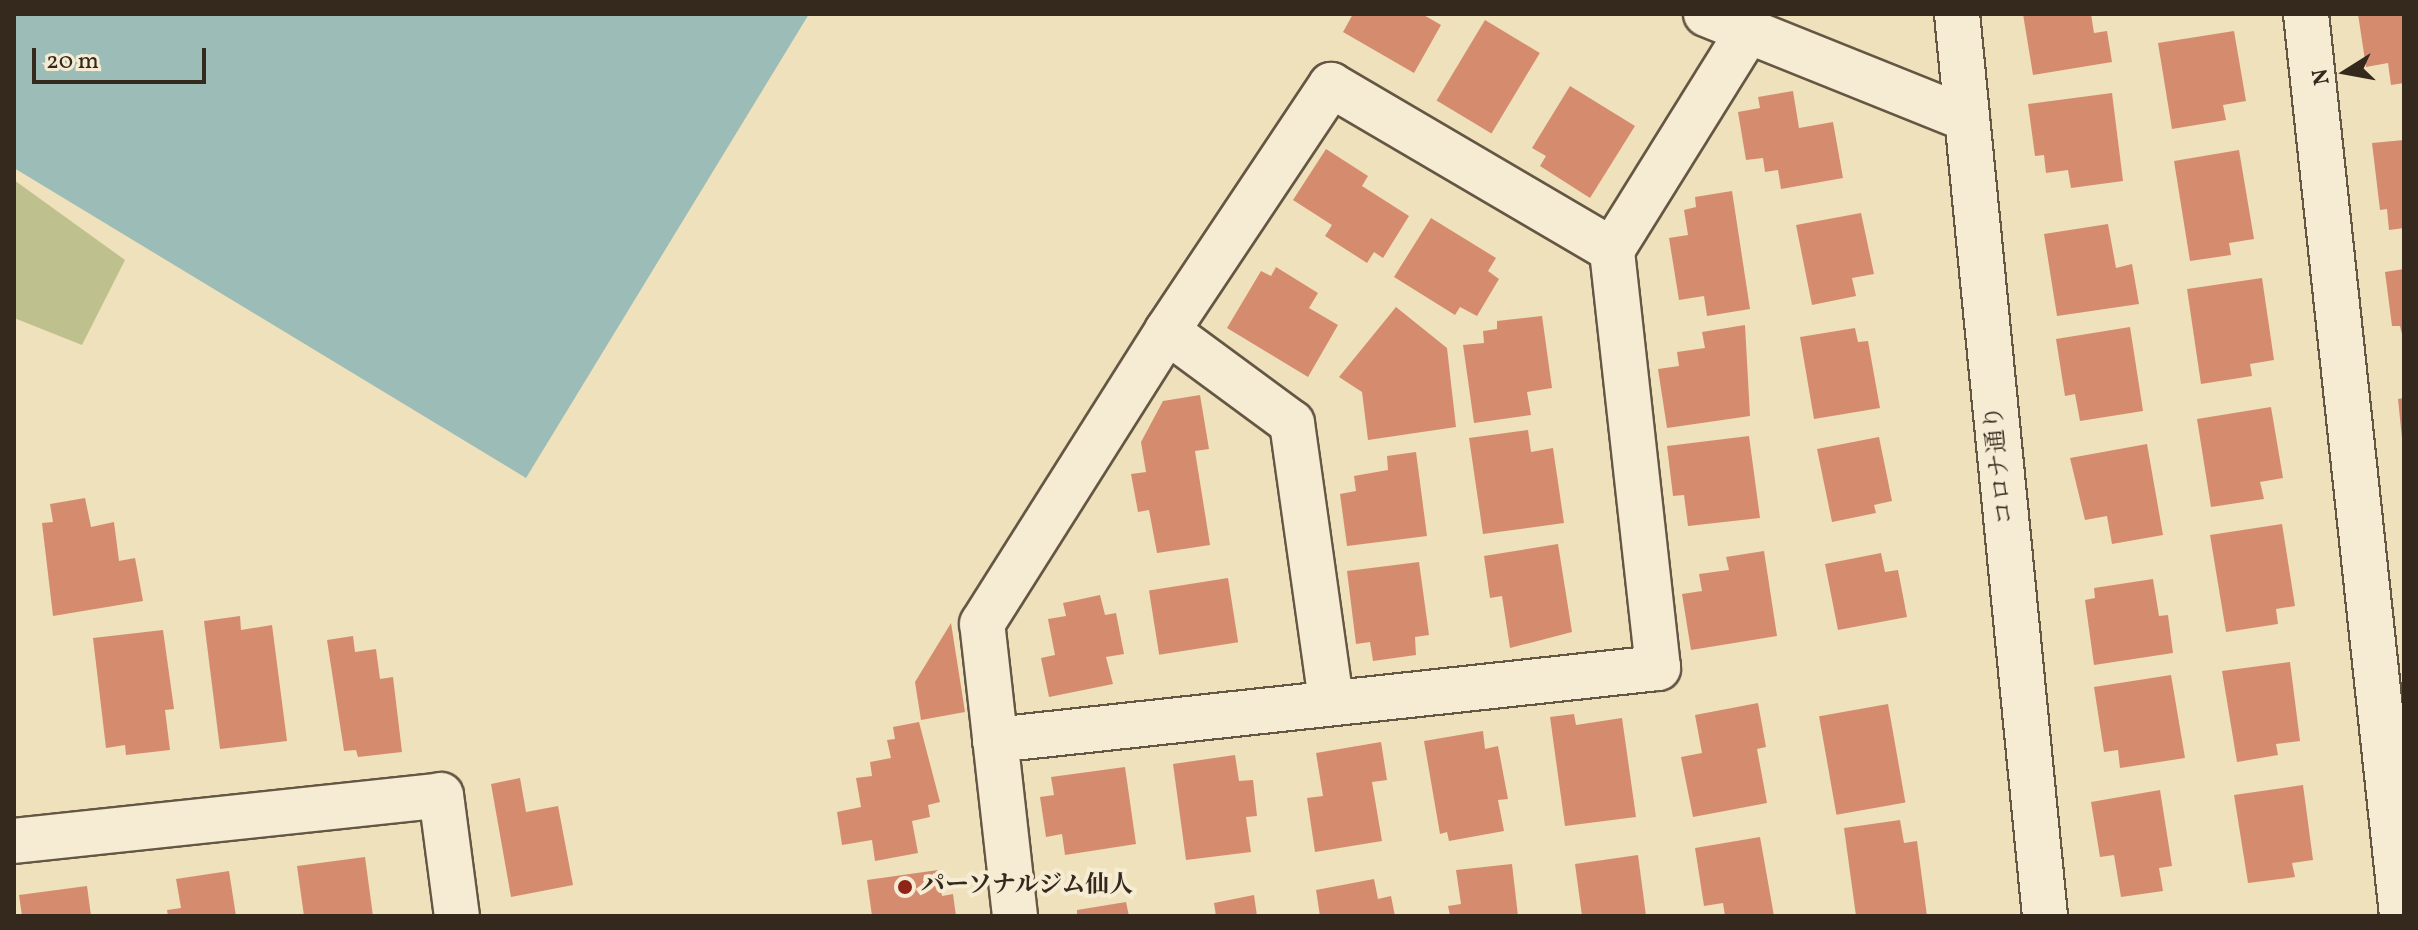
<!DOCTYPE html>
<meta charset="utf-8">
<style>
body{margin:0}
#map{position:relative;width:2418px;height:930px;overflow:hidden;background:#efe1bb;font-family:Vollkorn,"Noto Serif JP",serif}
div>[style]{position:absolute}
.green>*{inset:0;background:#bec18d}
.water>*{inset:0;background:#9cbcb8}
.building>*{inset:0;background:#d58c6e;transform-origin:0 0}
.roads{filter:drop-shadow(2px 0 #645744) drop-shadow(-2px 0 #645744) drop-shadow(0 2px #645744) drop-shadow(0 -2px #645744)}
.street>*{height:44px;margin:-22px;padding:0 22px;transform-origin:22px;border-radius:22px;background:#f5ecd3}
.dots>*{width:22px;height:22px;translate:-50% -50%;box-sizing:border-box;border:4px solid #f5ecd3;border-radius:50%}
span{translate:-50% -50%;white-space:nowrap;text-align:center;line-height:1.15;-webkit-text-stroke:8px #f5ecd3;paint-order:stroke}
.street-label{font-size:24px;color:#35291d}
.poi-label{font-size:24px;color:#35291d;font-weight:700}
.left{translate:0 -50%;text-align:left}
.frame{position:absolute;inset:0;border:16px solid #35291d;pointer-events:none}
.north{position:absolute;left:2306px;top:32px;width:80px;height:80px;-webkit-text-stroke:6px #f5ecd3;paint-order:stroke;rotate:259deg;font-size:22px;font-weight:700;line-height:32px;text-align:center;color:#35291d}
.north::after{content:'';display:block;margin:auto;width:28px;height:36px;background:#35291d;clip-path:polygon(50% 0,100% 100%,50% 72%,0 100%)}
.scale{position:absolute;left:32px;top:48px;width:174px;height:36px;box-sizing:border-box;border:4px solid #35291d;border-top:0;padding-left:10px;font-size:24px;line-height:28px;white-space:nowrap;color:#35291d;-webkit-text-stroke:6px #f5ecd3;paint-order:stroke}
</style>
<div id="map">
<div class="green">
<i style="clip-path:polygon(14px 180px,125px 260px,82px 345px,14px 318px)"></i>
</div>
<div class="water">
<i style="clip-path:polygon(14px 14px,809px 14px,526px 478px,14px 168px)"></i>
</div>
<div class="building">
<i style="clip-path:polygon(1353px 14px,1422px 14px,1441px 25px,1414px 73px,1343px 32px)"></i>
<i style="clip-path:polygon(2023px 14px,2091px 14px,2094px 33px,2107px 31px,2112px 62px,2033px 75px)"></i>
<i style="clip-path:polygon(2358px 14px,2404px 14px,2404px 83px,2391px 85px,2388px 63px,2366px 67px)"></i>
<i style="left:1485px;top:20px;width:64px;height:94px;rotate:31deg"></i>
<i style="clip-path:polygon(2234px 31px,2246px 101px,2223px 105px,2226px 120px,2172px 129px,2158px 43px)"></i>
<i style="clip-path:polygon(1570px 86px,1635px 126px,1590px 198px,1540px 166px,1546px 156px,1532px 148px)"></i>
<i style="clip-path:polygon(1793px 91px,1799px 128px,1833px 122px,1843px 178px,1781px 189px,1778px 170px,1765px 172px,1763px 158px,1746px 160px,1738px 112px,1760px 108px,1758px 97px)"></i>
<i style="clip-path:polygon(2112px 93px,2123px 181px,2071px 188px,2068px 170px,2046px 173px,2044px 155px,2035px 156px,2028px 104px)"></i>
<i style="clip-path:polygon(2404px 140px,2404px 228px,2389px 230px,2387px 209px,2380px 210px,2372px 143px)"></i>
<i style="clip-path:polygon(1326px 149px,1368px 176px,1362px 186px,1409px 216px,1383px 258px,1374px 252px,1367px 263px,1325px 236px,1332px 225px,1293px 200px)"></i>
<i style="clip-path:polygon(2239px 150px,2254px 239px,2229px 243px,2231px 255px,2190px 261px,2174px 161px)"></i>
<i style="clip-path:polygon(1732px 191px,1750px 309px,1707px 316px,1704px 296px,1679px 300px,1669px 238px,1688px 235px,1684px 210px,1696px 207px,1695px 197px)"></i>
<i style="clip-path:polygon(1861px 213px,1874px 274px,1852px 278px,1856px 296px,1812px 305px,1796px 225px)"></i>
<i style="clip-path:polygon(1431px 218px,1496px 258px,1488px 271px,1499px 279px,1477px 316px,1460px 307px,1455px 315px,1394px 277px)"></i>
<i style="clip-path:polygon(2108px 224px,2116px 268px,2132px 264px,2139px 304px,2057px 316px,2044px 234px)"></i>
<i style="clip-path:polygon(1276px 267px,1318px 293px,1309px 308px,1338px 325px,1308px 377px,1227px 328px,1261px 271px,1271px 276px)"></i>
<i style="clip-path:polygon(2404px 269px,2404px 338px,2403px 338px,2400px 326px,2392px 326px,2385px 272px)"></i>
<i style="clip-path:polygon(2262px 278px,2274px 360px,2250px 364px,2252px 376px,2201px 384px,2187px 289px)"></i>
<i style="clip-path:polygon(1396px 307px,1447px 348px,1456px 427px,1368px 440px,1362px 392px,1339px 377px)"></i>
<i style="clip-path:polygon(1542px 316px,1552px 388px,1527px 392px,1531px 415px,1474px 423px,1463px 345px,1484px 343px,1483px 331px,1497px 329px,1497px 321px)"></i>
<i style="clip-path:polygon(1745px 325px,1750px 416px,1667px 428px,1658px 369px,1679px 366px,1677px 352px,1705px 348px,1702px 332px)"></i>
<i style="clip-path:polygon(2130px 327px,2143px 411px,2080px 421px,2075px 394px,2065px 396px,2056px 339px)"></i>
<i style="clip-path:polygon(1855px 328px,1858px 342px,1868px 341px,1880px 408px,1814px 419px,1800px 337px)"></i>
<i style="clip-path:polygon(1200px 395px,1209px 449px,1195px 451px,1210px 545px,1157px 553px,1149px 510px,1138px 512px,1131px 474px,1146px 472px,1141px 442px,1163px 401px)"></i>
<i style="clip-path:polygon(2404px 398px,2404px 438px,2402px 438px,2398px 399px)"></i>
<i style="clip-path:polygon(2271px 407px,2283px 478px,2260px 482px,2264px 499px,2211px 507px,2197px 419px)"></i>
<i style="clip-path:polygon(1528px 430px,1531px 452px,1553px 448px,1564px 523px,1483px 534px,1469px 438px)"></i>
<i style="clip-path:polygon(1749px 436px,1760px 518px,1688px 526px,1684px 495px,1673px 496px,1667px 446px)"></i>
<i style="clip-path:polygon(1879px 437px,1892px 501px,1874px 505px,1876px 513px,1832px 522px,1817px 449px)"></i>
<i style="clip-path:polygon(2147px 444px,2163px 535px,2112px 544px,2107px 516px,2085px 520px,2070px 458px)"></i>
<i style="clip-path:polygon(1416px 452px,1427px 536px,1347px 546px,1340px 494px,1356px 491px,1354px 476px,1388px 470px,1387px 456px)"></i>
<i style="clip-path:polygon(85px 498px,91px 527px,114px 522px,119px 561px,135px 558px,143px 601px,53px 616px,42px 523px,53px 522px,50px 504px)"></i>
<i style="clip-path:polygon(2282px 524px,2295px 606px,2276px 609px,2278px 624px,2226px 632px,2210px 535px)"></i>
<i style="clip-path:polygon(1558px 544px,1572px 632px,1510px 648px,1502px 596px,1490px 598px,1484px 556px)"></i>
<i style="clip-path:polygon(1764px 551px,1777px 636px,1691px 650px,1682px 594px,1702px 591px,1699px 574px,1729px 570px,1726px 557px)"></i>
<i style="clip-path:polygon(1881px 553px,1885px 572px,1898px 570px,1907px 617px,1838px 630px,1825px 564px)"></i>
<i style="clip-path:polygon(1419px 562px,1429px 635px,1415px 637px,1416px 655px,1373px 661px,1370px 642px,1356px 644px,1347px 571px)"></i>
<i style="left:1228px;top:578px;width:65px;height:80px;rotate:81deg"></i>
<i style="clip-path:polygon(2153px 579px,2159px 616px,2168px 615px,2173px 653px,2094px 665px,2085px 600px,2095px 598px,2094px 588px)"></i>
<i style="clip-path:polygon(1100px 595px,1105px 615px,1116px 613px,1124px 654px,1106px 657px,1113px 684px,1049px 697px,1041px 658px,1055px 655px,1048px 619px,1066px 616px,1063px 603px)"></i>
<i style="clip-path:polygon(240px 616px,241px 630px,272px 625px,287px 741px,220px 749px,204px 621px)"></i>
<i style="clip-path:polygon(951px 623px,965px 712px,921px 720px,915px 682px)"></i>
<i style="clip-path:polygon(163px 630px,174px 709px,165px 710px,170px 750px,126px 755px,125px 745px,106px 748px,93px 638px)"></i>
<i style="clip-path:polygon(353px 636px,355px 652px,376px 649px,380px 679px,393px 677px,402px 752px,358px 757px,356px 750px,344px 751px,327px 640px)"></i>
<i style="clip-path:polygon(2290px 662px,2300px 741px,2276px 744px,2278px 755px,2237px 762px,2222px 671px)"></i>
<i style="clip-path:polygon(2171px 675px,2185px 758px,2120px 768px,2118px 750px,2104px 752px,2094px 687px)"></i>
<i style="clip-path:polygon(1758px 703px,1766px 747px,1757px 749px,1767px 803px,1693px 817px,1681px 757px,1702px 753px,1695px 715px)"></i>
<i style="left:1888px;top:704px;width:100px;height:70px;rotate:80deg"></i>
<i style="clip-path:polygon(1574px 714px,1576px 725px,1622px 718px,1636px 817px,1565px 826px,1550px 717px)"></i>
<i style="clip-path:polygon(919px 722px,940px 802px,928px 805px,930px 817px,912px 821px,918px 853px,875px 861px,872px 840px,842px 845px,837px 812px,861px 807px,856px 778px,872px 776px,870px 762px,891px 758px,887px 740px,895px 739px,893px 727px)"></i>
<i style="clip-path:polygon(1483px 731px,1485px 749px,1498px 746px,1508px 799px,1498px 800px,1504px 831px,1449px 841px,1447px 832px,1440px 834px,1424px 741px)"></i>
<i style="clip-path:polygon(1381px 742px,1387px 780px,1372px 782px,1382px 841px,1315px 852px,1307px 798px,1323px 796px,1316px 753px)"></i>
<i style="clip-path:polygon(1235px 755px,1239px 781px,1253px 780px,1257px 816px,1246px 817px,1251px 852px,1186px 860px,1173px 764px)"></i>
<i style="clip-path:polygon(1125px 767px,1136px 844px,1065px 855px,1062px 834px,1046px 837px,1040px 797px,1054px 795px,1051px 777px)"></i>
<i style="clip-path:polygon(520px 778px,526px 812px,558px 806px,573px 885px,511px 897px,491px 784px)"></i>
<i style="clip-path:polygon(2303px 785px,2313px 860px,2292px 863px,2295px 877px,2248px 883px,2234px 795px)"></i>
<i style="clip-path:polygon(2160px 790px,2172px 866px,2159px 868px,2163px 891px,2121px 897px,2114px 855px,2100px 857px,2091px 802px)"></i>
<i style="clip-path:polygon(1900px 820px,1904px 843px,1917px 841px,1927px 916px,1856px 916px,1844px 828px)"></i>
<i style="clip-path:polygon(1760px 837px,1774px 916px,1725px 916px,1723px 903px,1704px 906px,1695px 848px)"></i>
<i style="clip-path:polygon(1638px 855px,1646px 916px,1582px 916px,1575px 864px)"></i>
<i style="clip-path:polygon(365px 857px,373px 916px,304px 916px,297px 866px)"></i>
<i style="clip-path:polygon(1512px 864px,1518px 916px,1450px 916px,1448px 906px,1461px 904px,1456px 870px)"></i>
<i style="clip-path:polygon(938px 870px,942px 896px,953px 894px,956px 916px,872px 916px,867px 880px)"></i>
<i style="clip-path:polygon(229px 871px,236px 916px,168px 916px,167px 910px,181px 908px,176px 879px)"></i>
<i style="clip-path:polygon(1374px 879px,1378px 899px,1391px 896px,1395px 916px,1320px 916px,1316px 890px)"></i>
<i style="clip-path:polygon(87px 886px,91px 916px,22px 916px,19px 895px)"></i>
<i style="clip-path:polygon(1254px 895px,1257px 916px,1216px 916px,1214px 903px)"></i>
<i style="clip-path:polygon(1126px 902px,1129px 916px,1077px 916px,1077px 910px)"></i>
</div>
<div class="roads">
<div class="street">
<i style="left:1706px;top:14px;width:281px;rotate:21.9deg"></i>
<i style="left:1957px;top:14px;width:906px;rotate:84.43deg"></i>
<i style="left:2306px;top:14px;width:907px;rotate:83.92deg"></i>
<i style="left:1167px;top:331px;width:155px;rotate:36.4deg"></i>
<i style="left:1292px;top:423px;width:281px;rotate:82deg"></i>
<i style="left:995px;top:740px;width:667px;rotate:-6.2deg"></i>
<i style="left:1658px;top:668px;width:421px;rotate:-96.3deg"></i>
<i style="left:1612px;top:250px;width:259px;rotate:-58.1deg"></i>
<i style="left:14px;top:841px;width:429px;rotate:-6.1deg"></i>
<i style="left:441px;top:795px;width:122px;rotate:82.5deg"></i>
<i style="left:1015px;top:916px;width:294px;rotate:-96.4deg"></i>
<i style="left:982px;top:624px;width:347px;rotate:-57.7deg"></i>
<i style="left:1167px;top:331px;width:296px;rotate:-56.3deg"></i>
<i style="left:1331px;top:85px;width:326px;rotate:30.4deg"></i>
</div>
</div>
<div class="dots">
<i style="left:905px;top:887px;background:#8f2418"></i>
</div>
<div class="street-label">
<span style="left:2001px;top:465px;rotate:-96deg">コロナ通り</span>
</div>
<div class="poi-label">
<span class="left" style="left:921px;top:887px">パーソナルジム仙人</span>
</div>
<div class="frame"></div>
<div class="north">N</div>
<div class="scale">20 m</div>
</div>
